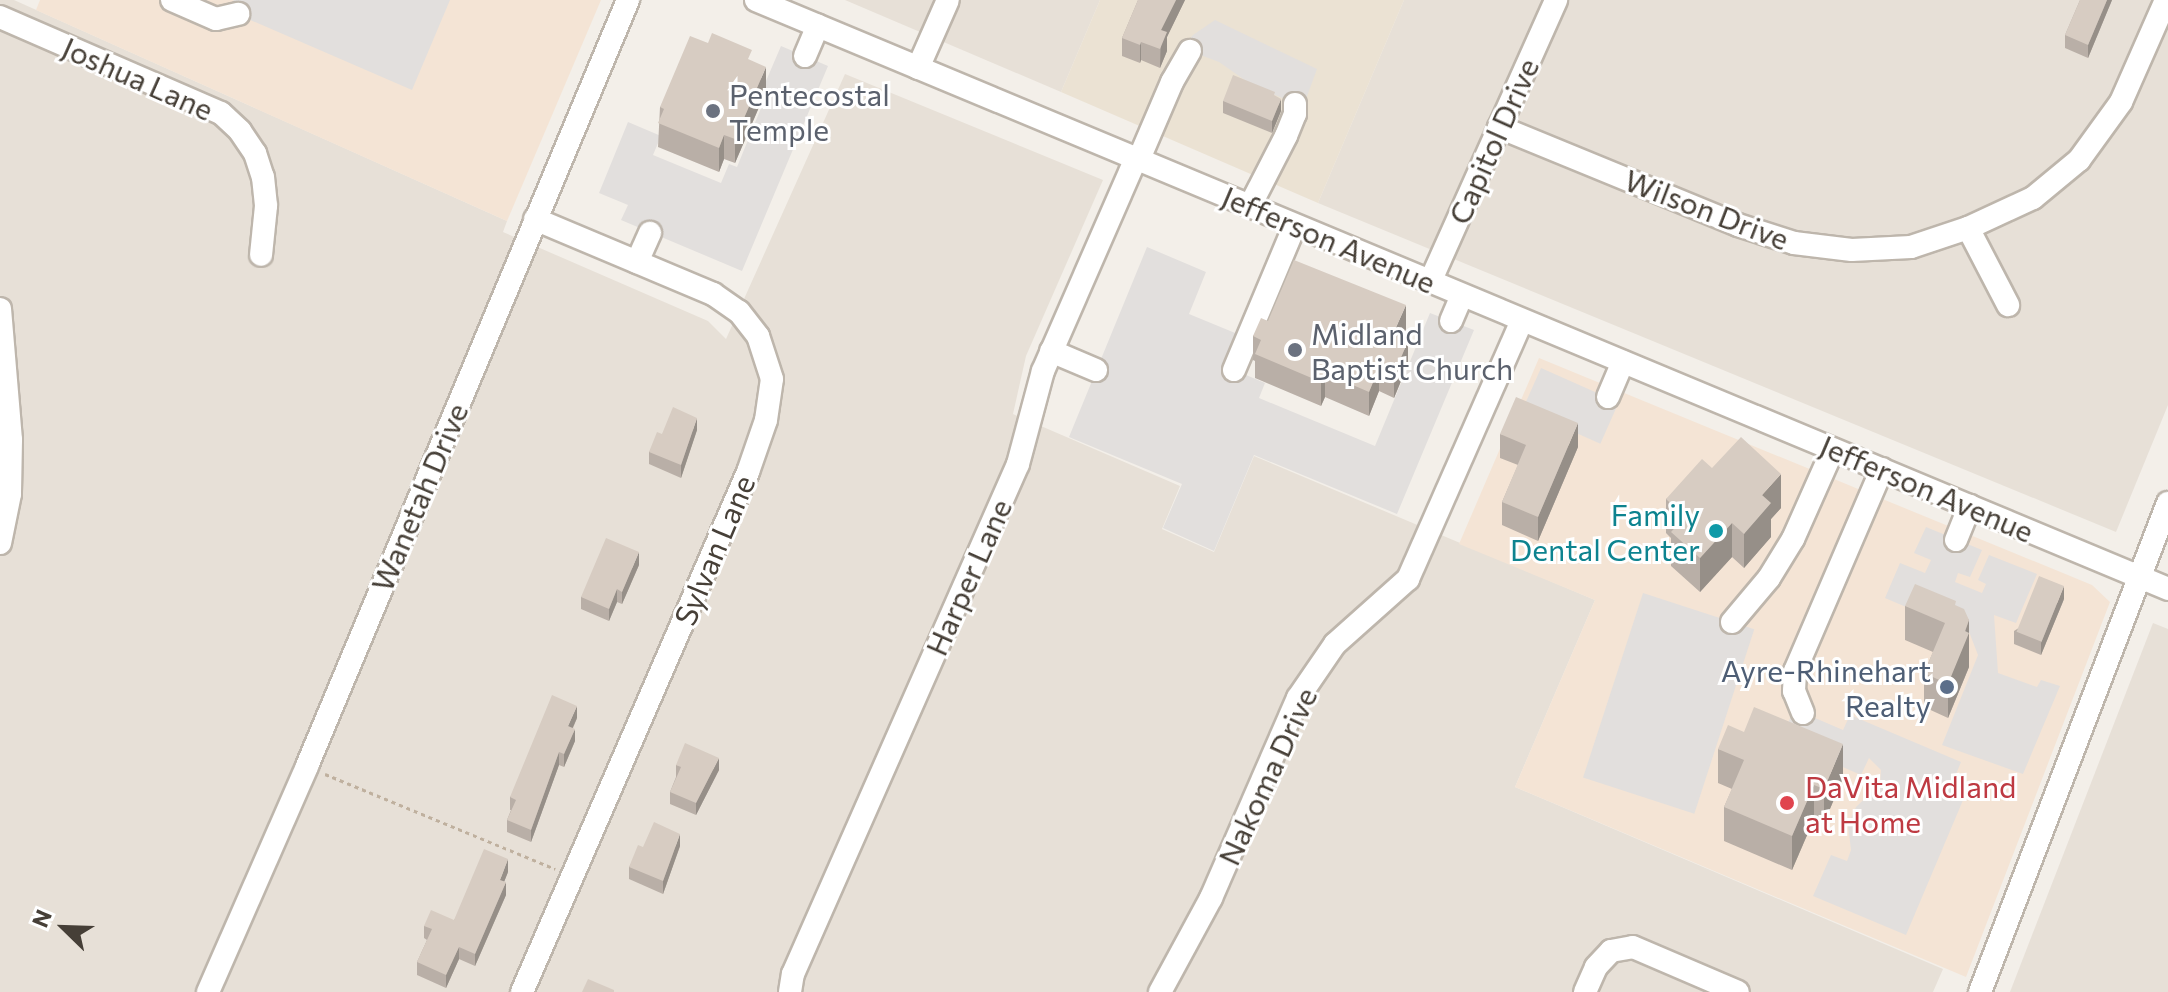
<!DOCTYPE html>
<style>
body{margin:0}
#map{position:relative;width:2168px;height:992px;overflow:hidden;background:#f3efe9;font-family:Commissioner,sans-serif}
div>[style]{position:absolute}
.residential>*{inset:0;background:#e7e0d7}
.commercial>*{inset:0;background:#f4e4d5}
.education>*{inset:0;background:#ebe2d3}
.parking>*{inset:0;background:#e2dfdd;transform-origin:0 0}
.path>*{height:3px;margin-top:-1.5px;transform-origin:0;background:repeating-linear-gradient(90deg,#bfb09e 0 4px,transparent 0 8px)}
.roads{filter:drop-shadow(2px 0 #beb6ac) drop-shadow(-2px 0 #beb6ac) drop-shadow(0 2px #beb6ac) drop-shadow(0 -2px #beb6ac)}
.minor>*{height:22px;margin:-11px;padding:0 11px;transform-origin:11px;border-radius:11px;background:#fff}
.wall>*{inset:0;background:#b9afa7}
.shaded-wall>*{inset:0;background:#968f88}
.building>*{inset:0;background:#d7ccc2;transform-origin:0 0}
.dots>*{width:22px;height:22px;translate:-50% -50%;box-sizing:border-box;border:4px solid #fff;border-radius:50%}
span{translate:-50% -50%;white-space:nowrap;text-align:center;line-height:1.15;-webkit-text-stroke:6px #fff;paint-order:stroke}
.street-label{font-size:30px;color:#463f37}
.worship-label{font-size:30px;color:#5b616d}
.left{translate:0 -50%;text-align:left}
.culture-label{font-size:30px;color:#0d838f}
.right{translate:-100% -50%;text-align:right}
.service-label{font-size:30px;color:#4e5e75}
.health-label{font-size:30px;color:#be3a42}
.north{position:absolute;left:24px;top:888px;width:80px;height:80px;-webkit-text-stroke:6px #fff;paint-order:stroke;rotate:293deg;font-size:22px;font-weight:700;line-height:32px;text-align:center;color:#463f37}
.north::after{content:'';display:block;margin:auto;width:28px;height:36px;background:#463f37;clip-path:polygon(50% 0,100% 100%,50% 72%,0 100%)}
</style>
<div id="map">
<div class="residential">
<i style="clip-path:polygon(0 0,14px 0,507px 221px,503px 232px,708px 321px,726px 339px,845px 74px,1103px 180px,1026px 356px,1013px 414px,1180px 486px,1162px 529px,1214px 552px,1254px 456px,1595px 600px,1515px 787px,1943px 969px,1933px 992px,0 992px)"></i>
<i style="clip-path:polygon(845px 0,1100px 0,1061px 92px)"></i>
<i style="clip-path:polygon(1404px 0,2168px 0,2168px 405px,2116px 532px,1318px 203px)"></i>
<i style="clip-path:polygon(2153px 623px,2168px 629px,2168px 992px,2010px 992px)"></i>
</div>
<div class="commercial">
<i style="clip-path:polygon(40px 0,601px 0,507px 221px,36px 10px)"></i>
<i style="clip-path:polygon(1539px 358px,2092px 585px,2110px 602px,1966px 977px,1515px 787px,1595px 600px,1459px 544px)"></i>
</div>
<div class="education">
<i style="clip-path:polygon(1100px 0,1404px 0,1318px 203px,1061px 92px)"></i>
</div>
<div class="parking">
<i style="clip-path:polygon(234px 0,450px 0,412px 90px,225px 9px)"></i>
<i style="clip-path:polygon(1215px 20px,1317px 69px,1303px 107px,1252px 85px,1219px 62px,1182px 48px,1193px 35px)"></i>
<i style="clip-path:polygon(781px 46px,828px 66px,742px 271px,621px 220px,628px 205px,599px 193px,628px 122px,661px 136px,653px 155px,721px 183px,729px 164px,737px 167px,768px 91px,763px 88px)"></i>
<i style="clip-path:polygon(1147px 247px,1206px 272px,1189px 314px,1240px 335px,1227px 367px,1265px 383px,1259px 398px,1375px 446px,1430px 313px,1474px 330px,1397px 514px,1254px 455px,1214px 551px,1163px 528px,1182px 484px,1069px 437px)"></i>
<i style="left:1541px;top:368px;width:85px;height:45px;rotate:24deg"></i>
<i style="clip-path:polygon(1926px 527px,1982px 550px,1970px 577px,1958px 573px,1955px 582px,1982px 593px,1986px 584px,1978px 580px,1989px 555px,2037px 574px,2016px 623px,1994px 615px,1998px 673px,2037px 687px,2041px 680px,2060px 686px,2023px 774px,1942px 745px,1978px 655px,1966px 624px,1958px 629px,1885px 598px,1900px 563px,1925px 573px,1931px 560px,1914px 553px)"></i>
<i style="left:1643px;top:593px;width:117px;height:194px;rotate:18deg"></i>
<i style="clip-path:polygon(1794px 709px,1843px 730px,1850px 715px,1961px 762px,1954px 779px,1969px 786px,1906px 935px,1813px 896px,1831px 855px,1847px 861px,1851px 850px,1848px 825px,1856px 807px,1880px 784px,1881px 770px,1869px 758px,1861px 775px,1781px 740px)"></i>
</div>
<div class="path">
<i style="left:325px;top:774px;width:249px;rotate:22.4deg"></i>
</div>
<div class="roads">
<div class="minor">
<i style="left:172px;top:0;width:48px;rotate:23.4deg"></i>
<i style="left:216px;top:19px;width:23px;rotate:-13deg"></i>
<i style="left:756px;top:0;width:1530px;rotate:22.64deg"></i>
<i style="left:0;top:17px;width:241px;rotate:23.5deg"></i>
<i style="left:221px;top:113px;width:26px;rotate:43deg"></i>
<i style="left:240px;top:131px;width:27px;rotate:56deg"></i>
<i style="left:255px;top:153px;width:25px;rotate:72deg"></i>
<i style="left:263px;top:177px;width:29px;rotate:84deg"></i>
<i style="left:266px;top:206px;width:49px;rotate:95.8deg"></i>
<i style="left:805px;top:56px;width:33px;rotate:-67deg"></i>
<i style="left:918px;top:68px;width:74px;rotate:-66.2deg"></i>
<i style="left:1499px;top:127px;width:258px;rotate:22.3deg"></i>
<i style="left:1738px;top:225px;width:59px;rotate:17.8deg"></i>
<i style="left:1794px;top:243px;width:58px;rotate:6.9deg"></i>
<i style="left:1852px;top:250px;width:59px;rotate:-2.9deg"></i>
<i style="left:1911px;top:247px;width:60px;rotate:-18.4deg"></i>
<i style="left:1968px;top:228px;width:72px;rotate:-24.8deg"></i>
<i style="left:2033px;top:198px;width:60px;rotate:-39.6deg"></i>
<i style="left:2079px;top:160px;width:72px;rotate:-54.1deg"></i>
<i style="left:2121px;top:102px;width:111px;rotate:-66.2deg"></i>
<i style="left:1139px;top:159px;width:84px;rotate:-66.8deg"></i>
<i style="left:1172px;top:82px;width:36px;rotate:-60deg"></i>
<i style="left:1250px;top:206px;width:79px;rotate:-62.8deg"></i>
<i style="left:1286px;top:136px;width:24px;rotate:-68deg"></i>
<i style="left:1295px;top:114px;width:10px;rotate:-90deg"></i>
<i style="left:1968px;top:228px;width:87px;rotate:62.5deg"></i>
<i style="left:637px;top:262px;width:32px;rotate:-66deg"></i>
<i style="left:1430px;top:282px;width:309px;rotate:-65.9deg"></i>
<i style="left:0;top:309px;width:131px;rotate:85.2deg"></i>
<i style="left:11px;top:440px;width:54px;rotate:91.1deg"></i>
<i style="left:10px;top:494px;width:50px;rotate:101.5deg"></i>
<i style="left:1451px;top:321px;width:28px;rotate:-67deg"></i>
<i style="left:1051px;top:351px;width:49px;rotate:22.9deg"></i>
<i style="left:1234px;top:370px;width:157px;rotate:-67.2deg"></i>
<i style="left:1608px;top:397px;width:38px;rotate:-67deg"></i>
<i style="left:1956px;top:540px;width:37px;rotate:-68deg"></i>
<i style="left:1732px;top:622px;width:57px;rotate:-49.9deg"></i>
<i style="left:1769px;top:578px;width:46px;rotate:-58.4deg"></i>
<i style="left:1793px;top:539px;width:98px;rotate:-66deg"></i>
<i style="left:1803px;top:713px;width:24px;rotate:-112deg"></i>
<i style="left:1794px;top:691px;width:20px;rotate:-87deg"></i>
<i style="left:1795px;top:671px;width:220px;rotate:-66.7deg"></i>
<i style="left:208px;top:992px;width:247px;rotate:-66.3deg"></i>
<i style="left:307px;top:766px;width:831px;rotate:-67.26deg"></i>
<i style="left:522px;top:992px;width:567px;rotate:-66.51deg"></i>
<i style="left:748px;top:472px;width:55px;rotate:-70.9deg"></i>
<i style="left:766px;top:420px;width:41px;rotate:-81.7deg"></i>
<i style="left:772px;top:379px;width:45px;rotate:-108deg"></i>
<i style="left:758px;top:336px;width:31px;rotate:-128deg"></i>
<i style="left:739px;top:312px;width:32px;rotate:-145deg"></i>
<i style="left:713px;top:294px;width:193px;rotate:-157.2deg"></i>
<i style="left:790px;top:992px;width:18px;rotate:-81deg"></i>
<i style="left:793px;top:974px;width:557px;rotate:-66.19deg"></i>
<i style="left:1018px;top:464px;width:96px;rotate:-75deg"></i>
<i style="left:1043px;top:371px;width:232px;rotate:-66.4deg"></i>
<i style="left:1160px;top:992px;width:107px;rotate:-61.5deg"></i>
<i style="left:1211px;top:898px;width:218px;rotate:-66.5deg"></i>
<i style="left:1298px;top:698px;width:65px;rotate:-55.6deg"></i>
<i style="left:1335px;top:644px;width:98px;rotate:-41.7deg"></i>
<i style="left:1408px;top:579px;width:282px;rotate:-66.2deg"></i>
<i style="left:1585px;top:992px;width:27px;rotate:-66deg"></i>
<i style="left:1596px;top:967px;width:22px;rotate:-47deg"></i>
<i style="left:1611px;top:951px;width:22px;rotate:-10deg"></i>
<i style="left:1633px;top:947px;width:114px;rotate:23.2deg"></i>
<i style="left:1980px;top:992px;width:524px;rotate:-68.97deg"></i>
</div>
</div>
<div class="wall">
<i style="clip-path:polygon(1138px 0,1185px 0,1167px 37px,1167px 51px,1160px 68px,1141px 60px,1140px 63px,1122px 56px,1122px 38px)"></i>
<i style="clip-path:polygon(2080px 0,2112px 0,2088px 58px,2065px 48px,2065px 35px)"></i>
<i style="clip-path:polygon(752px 61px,766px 91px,735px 163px,724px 159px,719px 172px,658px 147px,660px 107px)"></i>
<i style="clip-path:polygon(1275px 96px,1281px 111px,1272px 133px,1223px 113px,1223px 101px)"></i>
<i style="clip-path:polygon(1268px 321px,1406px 329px,1402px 338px,1408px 364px,1394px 398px,1379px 391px,1369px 416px,1325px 397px,1321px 406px,1255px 378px,1255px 361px,1253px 360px,1253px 336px)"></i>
<i style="clip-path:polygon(697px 430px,681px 478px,649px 464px,649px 452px,662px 434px)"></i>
<i style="clip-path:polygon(1500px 434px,1578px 447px,1538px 541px,1502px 525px,1502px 502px,1518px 465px,1500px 458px)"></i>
<i style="clip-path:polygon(1712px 468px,1781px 508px,1771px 519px,1771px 537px,1744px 568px,1732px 557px,1700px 592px,1671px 566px,1671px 538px,1666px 533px,1666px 499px)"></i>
<i style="clip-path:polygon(639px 565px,622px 604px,617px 602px,609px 621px,581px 609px,581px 597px)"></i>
<i style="clip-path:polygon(2064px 599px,2041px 655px,2014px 644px,2014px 631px)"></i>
<i style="clip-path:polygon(1905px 606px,1956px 606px,1969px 620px,1969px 667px,1948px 718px,1924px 707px,1924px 673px,1933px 652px,1905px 640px)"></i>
<i style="clip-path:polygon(577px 718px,573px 728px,575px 741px,564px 767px,559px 765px,531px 842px,507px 832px,507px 820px,511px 810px,510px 810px,510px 797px)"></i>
<i style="clip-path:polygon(1718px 749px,1843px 778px,1824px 823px,1814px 819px,1792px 870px,1724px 841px,1724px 807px,1732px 789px,1718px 783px)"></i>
<i style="clip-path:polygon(676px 765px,719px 770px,696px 815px,670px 804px,670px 792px,676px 777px)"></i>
<i style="clip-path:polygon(680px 846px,663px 894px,629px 879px,629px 867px,643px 847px)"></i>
<i style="clip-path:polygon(508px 872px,504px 882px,506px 895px,475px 966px,459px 959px,446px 988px,417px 975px,417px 962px,427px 940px,424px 938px,424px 926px,454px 920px)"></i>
</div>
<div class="shaded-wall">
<i style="clip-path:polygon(1176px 0,1185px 0,1167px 37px,1167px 51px,1160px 68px,1161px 30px)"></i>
<i style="clip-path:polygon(2107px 0,2112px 0,2088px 58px,2088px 45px)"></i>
<i style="clip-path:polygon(1141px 42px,1141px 60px,1140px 63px,1140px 45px)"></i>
<i style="clip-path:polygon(766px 67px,766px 91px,735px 163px,735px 139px)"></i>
<i style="clip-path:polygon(1281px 99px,1281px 111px,1272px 133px,1272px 121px)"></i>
<i style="clip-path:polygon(724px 135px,724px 159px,719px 172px,719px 148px)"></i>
<i style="clip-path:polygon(1406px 305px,1406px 329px,1393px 358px,1393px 334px)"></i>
<i style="clip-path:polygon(1408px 341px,1408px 364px,1394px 398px,1394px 374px)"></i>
<i style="clip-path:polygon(1379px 368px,1379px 391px,1369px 416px,1369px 392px)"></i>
<i style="clip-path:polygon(1325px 373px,1325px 397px,1321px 406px,1321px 382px)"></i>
<i style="clip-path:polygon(697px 418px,697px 430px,681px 478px,681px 465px)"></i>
<i style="clip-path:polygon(1578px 423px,1578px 447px,1538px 541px,1538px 517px)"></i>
<i style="clip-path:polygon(1781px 474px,1781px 508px,1771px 519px,1771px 537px,1744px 568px,1744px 534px,1762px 495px)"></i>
<i style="clip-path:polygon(1732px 523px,1732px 557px,1700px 592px,1700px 558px)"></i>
<i style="clip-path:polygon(639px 552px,639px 565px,622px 604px,622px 592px)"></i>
<i style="clip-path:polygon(2064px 586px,2064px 599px,2041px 655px,2041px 643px)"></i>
<i style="clip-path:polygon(617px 589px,617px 602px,609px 621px,609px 609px)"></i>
<i style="clip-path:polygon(1969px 620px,1969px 667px,1948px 718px,1948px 684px)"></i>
<i style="clip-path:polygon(577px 706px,577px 718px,568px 738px,568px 726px)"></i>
<i style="clip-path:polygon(575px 729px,575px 741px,564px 767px,564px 754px)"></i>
<i style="clip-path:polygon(1843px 744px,1843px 778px,1824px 823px,1824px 789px)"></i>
<i style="clip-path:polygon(559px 752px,559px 765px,531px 842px,531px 830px)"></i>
<i style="clip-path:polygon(719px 758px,719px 770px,696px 815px,696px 803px)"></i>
<i style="clip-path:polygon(1814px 785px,1814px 819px,1792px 870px,1792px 836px)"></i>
<i style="clip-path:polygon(680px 834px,680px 846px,663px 894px,663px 881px)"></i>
<i style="clip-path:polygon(508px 859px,508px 872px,500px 892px,500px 880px)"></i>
<i style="clip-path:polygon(506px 882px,506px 895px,475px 966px,475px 954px)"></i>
<i style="clip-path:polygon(459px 947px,459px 959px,446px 988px,446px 975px)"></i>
</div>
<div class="building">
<i style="clip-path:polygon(1138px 0,1176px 0,1161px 30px,1167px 32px,1160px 49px,1141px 42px,1140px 45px,1122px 38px)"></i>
<i style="clip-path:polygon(2080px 0,2107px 0,2088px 45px,2065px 35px)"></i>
<i style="clip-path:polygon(712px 33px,752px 50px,748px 59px,766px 67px,735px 139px,724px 135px,719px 148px,658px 123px,664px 109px,660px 107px,690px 36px,708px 43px)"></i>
<i style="clip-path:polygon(1233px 75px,1275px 92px,1274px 95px,1281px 99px,1272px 121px,1223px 101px)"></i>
<i style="clip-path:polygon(1294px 260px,1406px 305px,1393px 334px,1408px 341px,1394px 374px,1379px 368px,1369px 392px,1325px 373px,1321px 382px,1255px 354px,1261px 340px,1253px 336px,1261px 318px,1268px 321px)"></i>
<i style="clip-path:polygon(1516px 397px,1578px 423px,1538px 517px,1502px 502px,1526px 445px,1500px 434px)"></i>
<i style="clip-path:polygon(673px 407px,697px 418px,681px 465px,649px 452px,657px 432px,662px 434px)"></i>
<i style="clip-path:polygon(1741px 437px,1781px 474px,1762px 495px,1771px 503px,1744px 534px,1732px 523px,1700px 558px,1671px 532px,1685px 517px,1666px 499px,1702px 459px,1712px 468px)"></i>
<i style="clip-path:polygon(606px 538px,639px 552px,622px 592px,617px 589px,609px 609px,581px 597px)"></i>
<i style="left:2039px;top:576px;width:27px;height:60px;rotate:22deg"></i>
<i style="clip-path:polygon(1915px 584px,1956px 601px,1955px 605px,1964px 609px,1969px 620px,1965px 631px,1969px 633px,1948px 684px,1924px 673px,1945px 623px,1905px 606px)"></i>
<i style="clip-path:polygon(552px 695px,577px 706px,568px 726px,575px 729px,564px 754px,559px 752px,531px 830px,507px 820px,516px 800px,510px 797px)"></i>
<i style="clip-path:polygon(1754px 707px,1843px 744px,1824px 789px,1814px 785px,1792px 836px,1724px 807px,1744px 760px,1718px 749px,1728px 725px,1744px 732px)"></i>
<i style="clip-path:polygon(685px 743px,719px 758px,696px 803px,670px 792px,681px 767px,676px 765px)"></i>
<i style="clip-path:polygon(654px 822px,680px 834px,663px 881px,629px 867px,638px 845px,643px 847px)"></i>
<i style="clip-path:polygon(484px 849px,508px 859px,500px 880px,506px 882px,475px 954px,459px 947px,446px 975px,417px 962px,432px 929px,424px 926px,431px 910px,454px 920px)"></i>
<i style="clip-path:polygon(588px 979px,614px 990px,614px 992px,582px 992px)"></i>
</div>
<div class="dots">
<i style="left:713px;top:111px;background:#6b7280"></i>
<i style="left:1295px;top:350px;background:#6b7280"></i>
<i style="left:1716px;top:531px;background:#0f9aa8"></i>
<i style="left:1947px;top:687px;background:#5c6f8a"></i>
<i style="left:1787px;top:803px;background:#e0444e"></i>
</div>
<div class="street-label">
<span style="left:138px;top:78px;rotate:24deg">Joshua Lane</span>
<span style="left:1493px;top:141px;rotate:-66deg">Capitol Drive</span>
<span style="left:1707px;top:209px;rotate:21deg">Wilson Drive</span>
<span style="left:1329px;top:239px;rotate:23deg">Jefferson Avenue</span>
<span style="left:1927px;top:488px;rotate:23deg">Jefferson Avenue</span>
<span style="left:419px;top:497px;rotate:-67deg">Wanetah Drive</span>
<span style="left:714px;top:550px;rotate:-67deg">Sylvan Lane</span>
<span style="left:968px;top:577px;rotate:-66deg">Harper Lane</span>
<span style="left:1267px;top:776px;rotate:-65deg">Nakoma Drive</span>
</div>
<div class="worship-label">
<span class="left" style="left:729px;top:111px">Pentecostal<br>Temple</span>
<span class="left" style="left:1311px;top:350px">Midland<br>Baptist Church</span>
</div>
<div class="culture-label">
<span class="right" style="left:1700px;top:531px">Family<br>Dental Center</span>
</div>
<div class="service-label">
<span class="right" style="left:1931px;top:687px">Ayre-Rhinehart<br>Realty</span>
</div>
<div class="health-label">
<span class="left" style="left:1805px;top:803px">DaVita Midland<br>at Home</span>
</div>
<div class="north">N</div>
</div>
